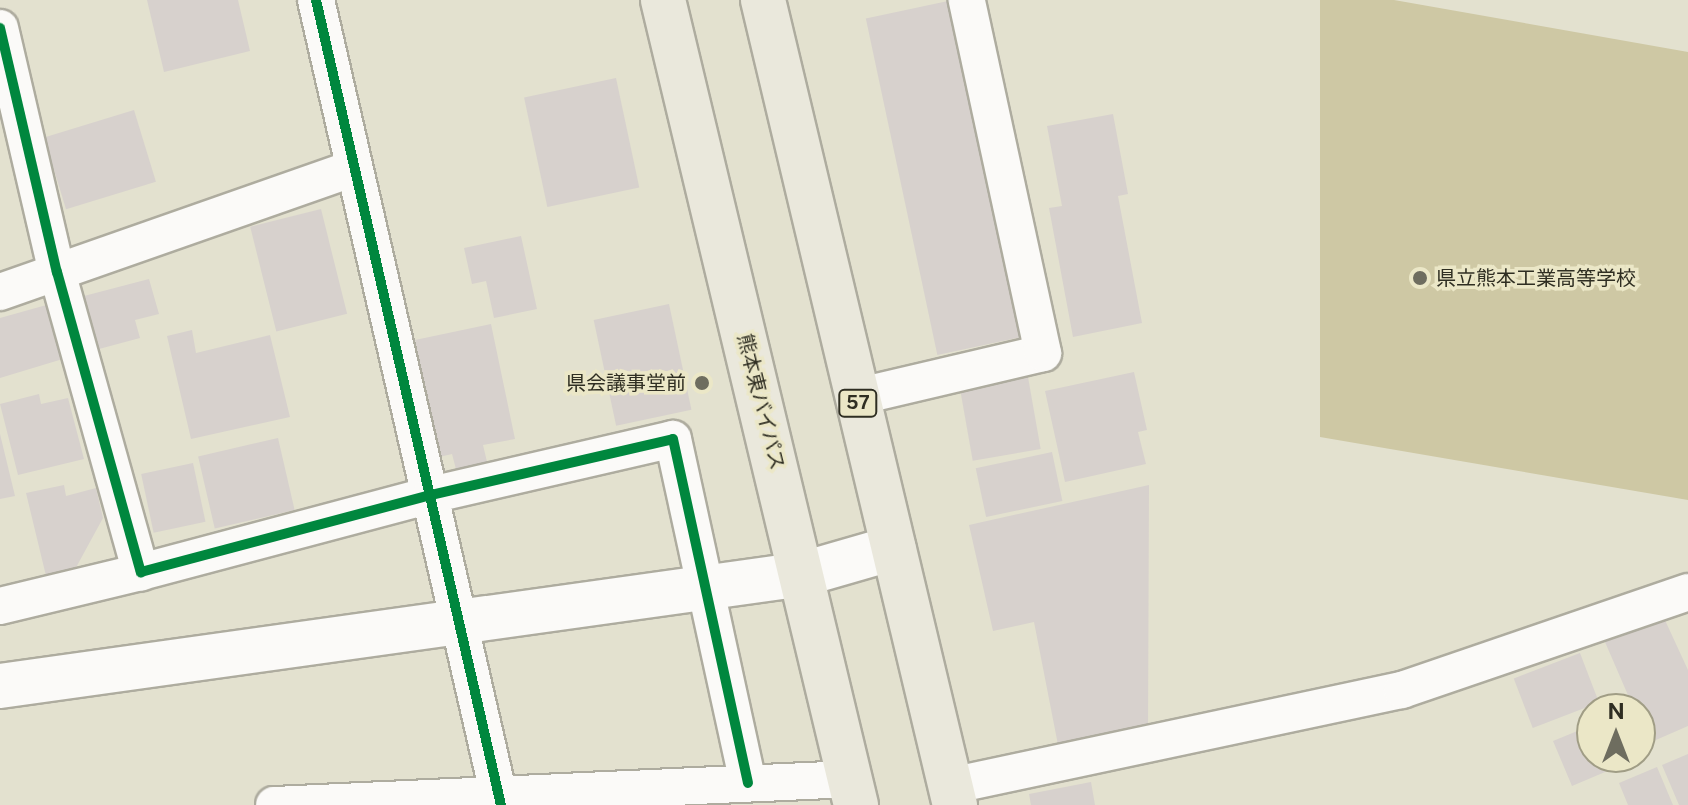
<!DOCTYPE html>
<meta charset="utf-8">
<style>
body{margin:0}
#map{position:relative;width:1688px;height:805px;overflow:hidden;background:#e3e1cf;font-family:"Public Sans","Noto Sans JP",sans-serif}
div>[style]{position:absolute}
.green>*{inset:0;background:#cec8a4}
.building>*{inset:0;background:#d7d1cd;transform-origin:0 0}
.roads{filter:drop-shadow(2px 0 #aeac9f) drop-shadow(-2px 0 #aeac9f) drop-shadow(0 2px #aeac9f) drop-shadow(0 -2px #aeac9f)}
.minor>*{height:36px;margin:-18px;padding:0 18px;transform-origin:18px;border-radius:18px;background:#fbfaf8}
.tertiary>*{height:44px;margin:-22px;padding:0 22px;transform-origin:22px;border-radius:22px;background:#fbfaf8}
.trunk>*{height:44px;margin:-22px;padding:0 22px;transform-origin:22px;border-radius:22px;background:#eae8dc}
.cycleway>*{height:10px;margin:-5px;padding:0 5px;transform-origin:5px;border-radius:5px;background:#00873e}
.dots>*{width:22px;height:22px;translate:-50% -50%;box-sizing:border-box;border:4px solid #ebe7c7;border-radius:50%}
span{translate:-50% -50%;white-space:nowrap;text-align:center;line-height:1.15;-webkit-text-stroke:7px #ebe7c7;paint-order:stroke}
.shield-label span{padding:2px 6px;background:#ebe7c7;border:2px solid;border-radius:6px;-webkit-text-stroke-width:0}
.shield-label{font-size:18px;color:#2f2e22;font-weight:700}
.poi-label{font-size:20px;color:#2f2e22}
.left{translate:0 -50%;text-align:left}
.right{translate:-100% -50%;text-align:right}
.street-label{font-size:20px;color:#2f2e22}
.north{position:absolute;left:1576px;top:693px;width:80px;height:80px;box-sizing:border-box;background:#ebe7c7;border:2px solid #a09d85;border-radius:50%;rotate:0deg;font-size:22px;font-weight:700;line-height:32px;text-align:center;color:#2f2e22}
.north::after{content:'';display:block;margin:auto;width:28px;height:36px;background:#6e6d5f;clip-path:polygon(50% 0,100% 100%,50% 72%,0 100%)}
</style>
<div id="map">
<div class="green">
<i style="clip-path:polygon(1320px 0,1394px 0,1688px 52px,1688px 500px,1320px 437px)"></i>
</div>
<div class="building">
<i style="clip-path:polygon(147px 0,238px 0,250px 51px,164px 72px)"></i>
<i style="left:948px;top:1px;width:344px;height:84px;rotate:78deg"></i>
<i style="left:616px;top:78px;width:112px;height:94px;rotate:78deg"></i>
<i style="left:134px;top:110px;width:75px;height:94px;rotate:73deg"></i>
<i style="clip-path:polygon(1113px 114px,1128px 194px,1118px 196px,1142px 323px,1073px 337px,1049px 208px,1062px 206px,1047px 126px)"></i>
<i style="left:321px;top:209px;width:108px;height:73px;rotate:76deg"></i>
<i style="clip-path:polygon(521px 236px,537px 309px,494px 318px,486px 281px,472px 284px,464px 248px)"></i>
<i style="clip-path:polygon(149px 279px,159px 314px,135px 320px,140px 338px,99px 349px,84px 296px)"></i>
<i style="clip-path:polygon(50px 304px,66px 358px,0 378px,0 318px)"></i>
<i style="left:669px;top:304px;width:108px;height:77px;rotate:78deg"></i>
<i style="clip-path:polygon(491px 324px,515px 439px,483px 445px,488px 466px,457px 473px,452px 454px,439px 457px,415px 340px)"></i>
<i style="clip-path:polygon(192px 330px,196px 353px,270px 335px,290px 417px,191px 439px,167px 336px)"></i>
<i style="clip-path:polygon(1134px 372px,1147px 430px,1138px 432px,1146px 464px,1065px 482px,1045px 391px)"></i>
<i style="left:1028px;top:377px;width:73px;height:69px;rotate:80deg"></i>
<i style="clip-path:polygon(39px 394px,41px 404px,68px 398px,84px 459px,18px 475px,0 404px)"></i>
<i style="clip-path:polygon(0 434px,15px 496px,0 499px)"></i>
<i style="left:278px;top:438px;width:74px;height:82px;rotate:77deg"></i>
<i style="left:1052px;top:452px;width:50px;height:78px;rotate:78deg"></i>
<i style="left:193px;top:463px;width:60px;height:53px;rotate:78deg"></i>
<i style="clip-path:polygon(64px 485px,66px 496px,96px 488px,103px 518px,73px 573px,47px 580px,26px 493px)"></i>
<i style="clip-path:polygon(1149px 485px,1148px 733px,1059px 750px,1034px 622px,993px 631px,969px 525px)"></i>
<i style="clip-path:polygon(1664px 618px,1688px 670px,1688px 726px,1649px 743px,1640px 709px,1634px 709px,1605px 642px)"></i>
<i style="left:1580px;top:653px;width:53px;height:71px;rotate:69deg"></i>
<i style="clip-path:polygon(1592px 725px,1592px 757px,1640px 757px,1640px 730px,1650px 753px,1572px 786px,1553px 741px)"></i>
<i style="clip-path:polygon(1688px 754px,1688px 805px,1679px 805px,1662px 765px)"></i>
<i style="clip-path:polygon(1657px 767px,1673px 805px,1628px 805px,1619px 783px)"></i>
<i style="clip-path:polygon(1091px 782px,1095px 805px,1031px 805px,1029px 794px)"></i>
</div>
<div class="roads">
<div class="minor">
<i style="left:316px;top:0;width:826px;rotate:77.06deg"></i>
<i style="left:0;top:28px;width:251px;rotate:76.9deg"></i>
<i style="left:57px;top:272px;width:312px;rotate:74.4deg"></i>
<i style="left:141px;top:572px;width:300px;rotate:-14.9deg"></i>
<i style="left:431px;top:495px;width:248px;rotate:-13deg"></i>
<i style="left:673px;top:439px;width:352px;rotate:77.7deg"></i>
<i style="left:0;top:292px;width:373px;rotate:-19.3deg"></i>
<i style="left:856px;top:397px;width:192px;rotate:-13.2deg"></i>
<i style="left:1043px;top:353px;width:361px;rotate:-102.2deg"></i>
<i style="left:0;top:606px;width:145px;rotate:-13.6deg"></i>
<i style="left:950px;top:786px;width:462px;rotate:-12deg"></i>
<i style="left:1402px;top:690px;width:302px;rotate:-18.9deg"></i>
<i style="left:274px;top:805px;width:577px;rotate:-2.58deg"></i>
</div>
<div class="tertiary">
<i style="left:0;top:686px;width:811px;rotate:-7.94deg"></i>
<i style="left:803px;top:574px;width:94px;rotate:-16.1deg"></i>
</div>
<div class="trunk">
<i style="left:663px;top:0;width:828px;rotate:76.52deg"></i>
<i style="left:763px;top:0;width:828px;rotate:76.59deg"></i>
</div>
</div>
<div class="cycleway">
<i style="left:316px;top:0;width:826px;rotate:77.06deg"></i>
<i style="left:0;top:28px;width:251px;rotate:76.9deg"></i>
<i style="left:57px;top:272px;width:312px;rotate:74.4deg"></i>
<i style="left:141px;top:572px;width:300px;rotate:-14.9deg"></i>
<i style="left:431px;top:495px;width:248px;rotate:-13deg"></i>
<i style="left:673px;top:439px;width:352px;rotate:77.7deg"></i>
</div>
<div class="dots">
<i style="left:1420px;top:278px;background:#6e6d5f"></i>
<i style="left:702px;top:383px;background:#6e6d5f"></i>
</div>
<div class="shield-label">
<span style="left:858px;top:403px">57</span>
</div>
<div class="poi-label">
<span class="left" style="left:1436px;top:278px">県立熊本工業高等学校</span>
<span class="right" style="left:686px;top:383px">県会議事堂前</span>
</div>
<div class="street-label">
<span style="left:761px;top:402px;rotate:76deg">熊本東バイパス</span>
</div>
<div class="north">N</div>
</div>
